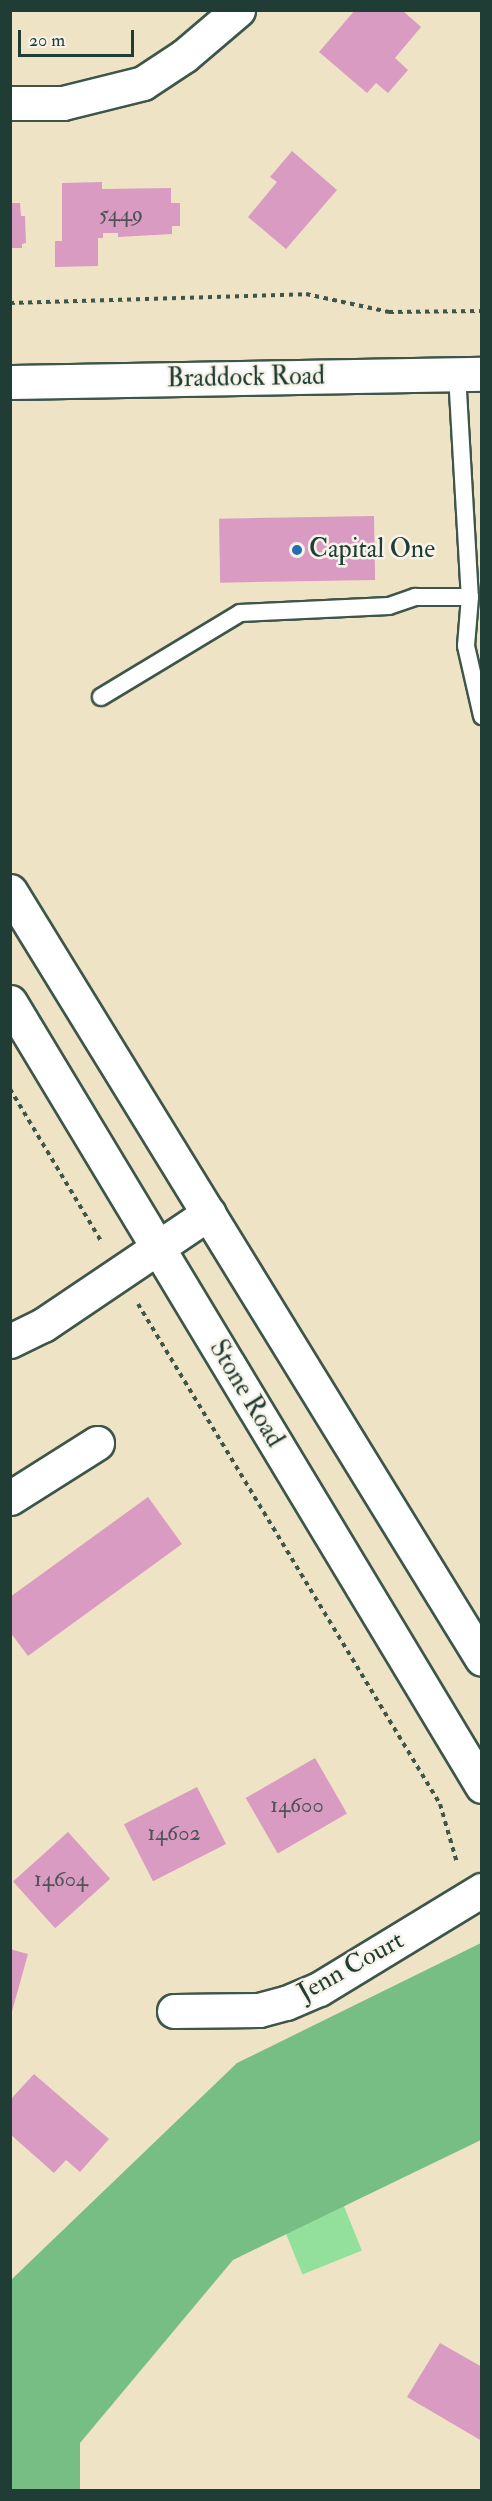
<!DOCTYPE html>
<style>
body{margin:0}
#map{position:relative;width:492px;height:2501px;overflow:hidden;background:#efe3c5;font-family:"IM FELL Double Pica",serif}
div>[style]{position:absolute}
.green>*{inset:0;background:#93df9c;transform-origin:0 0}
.forest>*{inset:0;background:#76be84}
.building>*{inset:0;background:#da9bc2;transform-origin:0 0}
.path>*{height:4px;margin-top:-2px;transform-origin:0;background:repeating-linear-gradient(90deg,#3e564a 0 4.5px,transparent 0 9px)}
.roads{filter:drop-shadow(2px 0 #3e564a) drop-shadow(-2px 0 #3e564a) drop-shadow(0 2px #3e564a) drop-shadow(0 -2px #3e564a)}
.service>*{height:16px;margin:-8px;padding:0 8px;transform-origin:8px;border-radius:8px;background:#fff}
.minor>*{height:33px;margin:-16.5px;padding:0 16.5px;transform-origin:16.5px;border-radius:16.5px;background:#fff}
.secondary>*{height:33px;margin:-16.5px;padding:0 16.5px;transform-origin:16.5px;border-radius:16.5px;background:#fff}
.primary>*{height:33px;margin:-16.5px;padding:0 16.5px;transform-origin:16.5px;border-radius:16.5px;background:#fff}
.dots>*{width:16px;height:16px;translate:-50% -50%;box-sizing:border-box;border:3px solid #f7f3e8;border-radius:50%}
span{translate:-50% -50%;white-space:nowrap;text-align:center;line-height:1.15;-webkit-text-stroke:5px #f7f3e8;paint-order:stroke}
.number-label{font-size:22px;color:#4e5458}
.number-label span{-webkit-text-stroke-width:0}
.street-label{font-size:26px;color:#1f3d34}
.poi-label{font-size:26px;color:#1f3d34}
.left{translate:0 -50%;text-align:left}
.frame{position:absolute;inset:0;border:12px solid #1f3d34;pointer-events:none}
.scale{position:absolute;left:18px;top:30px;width:116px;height:27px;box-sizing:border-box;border:3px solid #1f3d34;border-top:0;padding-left:8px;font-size:18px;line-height:21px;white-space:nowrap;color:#1f3d34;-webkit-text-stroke:4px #f7f3e8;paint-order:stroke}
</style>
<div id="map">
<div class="green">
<i style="left:339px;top:2194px;width:61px;height:64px;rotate:68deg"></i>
</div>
<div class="forest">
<i style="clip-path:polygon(481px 1943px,481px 2140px,233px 2260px,80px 2443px,80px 2490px,11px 2490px,11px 2280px,237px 2063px)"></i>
</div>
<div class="building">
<i style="clip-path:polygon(355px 10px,402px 10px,421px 27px,395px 58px,408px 70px,388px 93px,376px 83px,367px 93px,319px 52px)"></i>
<i style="clip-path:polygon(292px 151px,337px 190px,286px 249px,248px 217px,277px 182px,270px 177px)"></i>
<i style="clip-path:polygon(102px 182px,102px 189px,171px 188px,171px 203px,180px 203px,180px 226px,172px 226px,172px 234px,118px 237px,118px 233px,103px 233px,103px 238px,98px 238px,98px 266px,55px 267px,55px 241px,62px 241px,62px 183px)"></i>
<i style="clip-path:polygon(10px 203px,20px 203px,21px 216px,25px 216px,26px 243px,22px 244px,22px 248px,10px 248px)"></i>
<i style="left:374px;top:516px;width:64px;height:155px;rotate:89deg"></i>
<i style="clip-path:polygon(148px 1497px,182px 1544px,28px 1656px,10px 1632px,10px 1597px)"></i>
<i style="left:315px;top:1758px;width:64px;height:80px;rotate:60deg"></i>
<i style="left:197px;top:1787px;width:64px;height:82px;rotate:63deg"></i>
<i style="left:68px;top:1832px;width:63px;height:74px;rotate:48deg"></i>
<i style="clip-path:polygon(10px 1949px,28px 1954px,11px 2015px,10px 2015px)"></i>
<i style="clip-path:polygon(34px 2074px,109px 2139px,80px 2172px,66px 2160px,54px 2173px,10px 2134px,10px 2100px)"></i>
<i style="clip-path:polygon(440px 2343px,482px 2367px,482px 2441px,407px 2397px)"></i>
</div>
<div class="path">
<i style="left:10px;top:303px;width:296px;rotate:-1.7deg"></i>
<i style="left:306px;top:294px;width:85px;rotate:12.2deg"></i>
<i style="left:389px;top:312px;width:93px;rotate:-0.6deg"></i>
<i style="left:10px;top:1089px;width:179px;rotate:59.1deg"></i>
<i style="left:138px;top:1304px;width:584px;rotate:58.87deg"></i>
<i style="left:440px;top:1804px;width:61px;rotate:73.9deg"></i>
</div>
<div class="roads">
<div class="service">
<i style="left:457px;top:374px;width:223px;rotate:86.7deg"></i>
<i style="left:470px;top:597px;width:49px;rotate:94.7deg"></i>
<i style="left:466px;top:646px;width:72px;rotate:77.1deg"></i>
<i style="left:101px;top:697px;width:162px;rotate:-31.1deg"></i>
<i style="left:240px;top:613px;width:149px;rotate:-2.7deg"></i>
<i style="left:389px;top:606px;width:28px;rotate:-19deg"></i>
<i style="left:415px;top:597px;width:55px"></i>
</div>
<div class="minor">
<i style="left:10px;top:103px;width:53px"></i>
<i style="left:63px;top:103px;width:82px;rotate:-14deg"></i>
<i style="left:143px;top:83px;width:49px;rotate:-33.4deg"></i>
<i style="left:184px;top:56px;width:71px;rotate:-40.4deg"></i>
<i style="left:10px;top:1341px;width:37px;rotate:-26deg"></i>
<i style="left:43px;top:1325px;width:200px;rotate:-34deg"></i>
<i style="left:10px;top:1498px;width:103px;rotate:-32.3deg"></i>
<i style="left:174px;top:2011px;width:85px;rotate:-0.7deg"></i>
<i style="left:259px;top:2010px;width:28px;rotate:-15deg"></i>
<i style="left:286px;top:2003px;width:36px;rotate:-23deg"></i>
<i style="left:319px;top:1989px;width:191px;rotate:-31.3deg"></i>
</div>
<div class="secondary">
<i style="left:10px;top:382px;width:472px;rotate:-1deg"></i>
</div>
<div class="primary">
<i style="left:10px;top:891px;width:901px;rotate:58.43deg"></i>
<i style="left:10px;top:1002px;width:915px;rotate:58.95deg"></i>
</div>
</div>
<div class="dots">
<i style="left:297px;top:550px;background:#1f6fb2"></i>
</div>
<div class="number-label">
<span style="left:121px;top:215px">5449</span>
<span style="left:297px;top:1806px">14600</span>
<span style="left:174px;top:1834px">14602</span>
<span style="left:61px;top:1880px">14604</span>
</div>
<div class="street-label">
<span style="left:246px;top:378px;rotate:-1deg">Braddock Road</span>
<span style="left:246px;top:1394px;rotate:59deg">Stone Road</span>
<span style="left:351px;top:1967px;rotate:-29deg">Jenn Court</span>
</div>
<div class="poi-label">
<span class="left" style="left:309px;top:550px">Capital One</span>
</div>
<div class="frame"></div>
<div class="scale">20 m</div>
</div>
